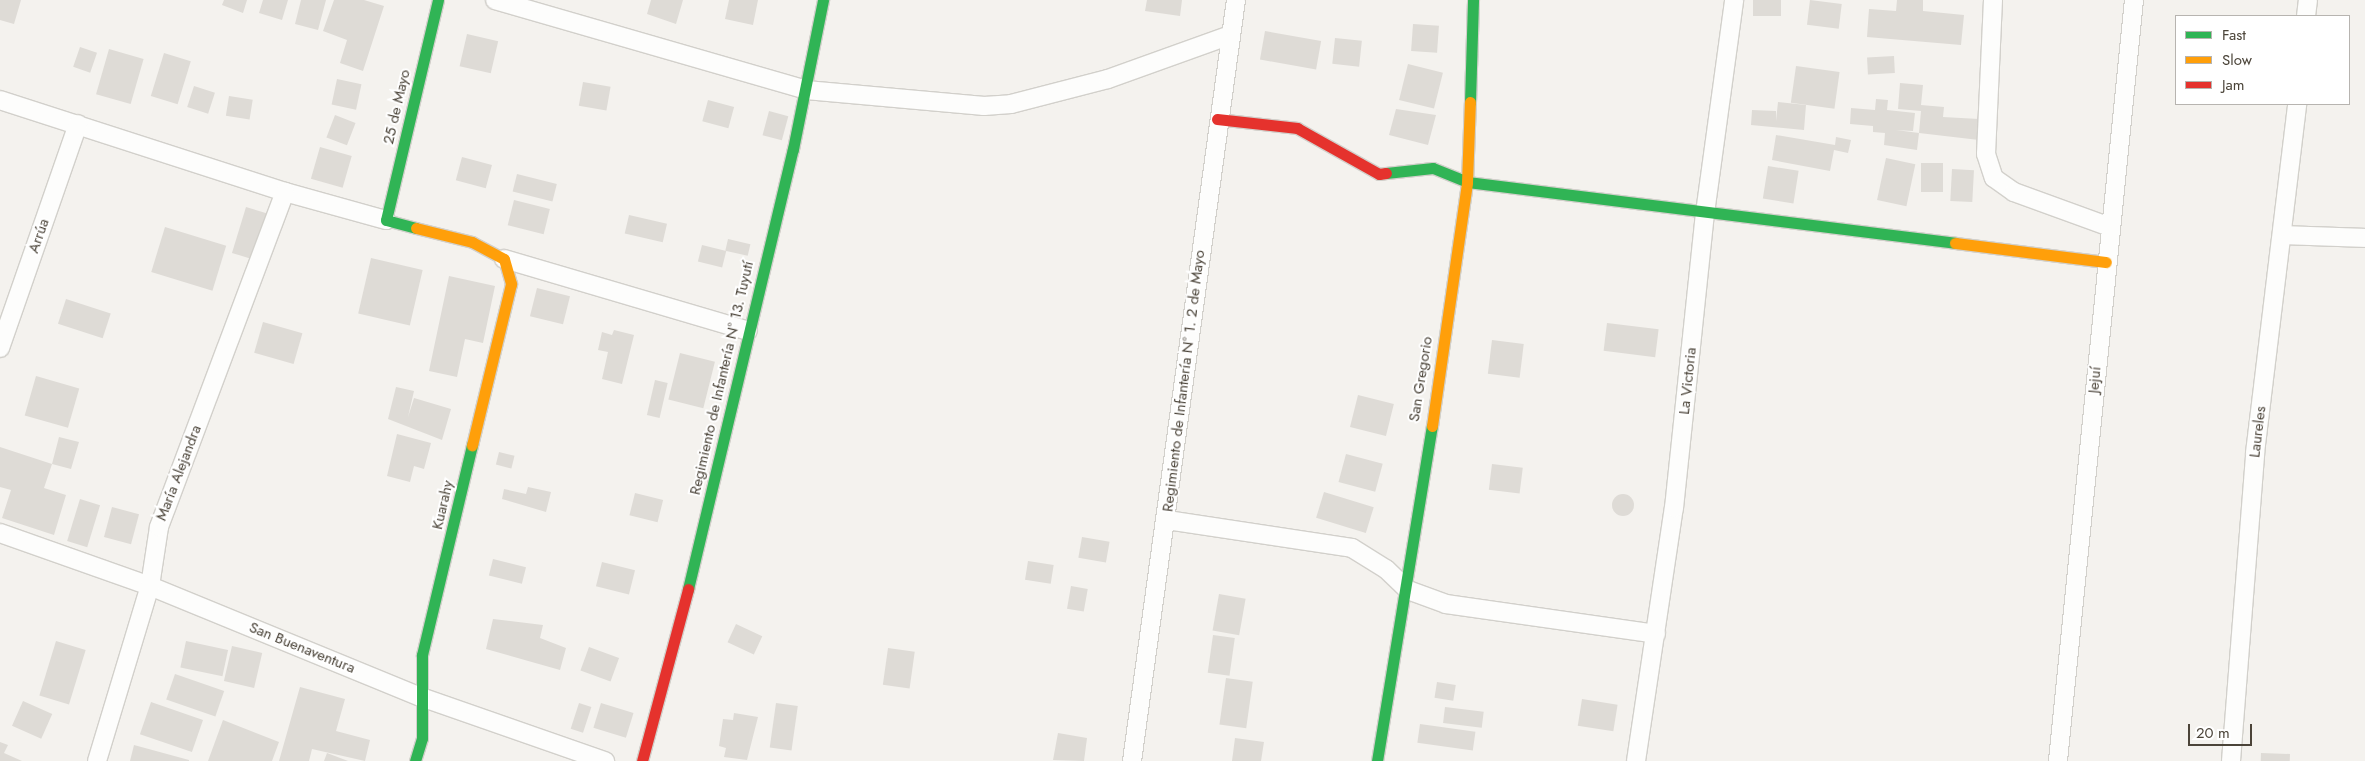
<!DOCTYPE html>
<meta charset="utf-8">
<style>
body{margin:0}
#map{position:relative;width:2365px;height:761px;overflow:hidden;background:#f4f2ee;font-family:Jost,sans-serif}
div>[style]{position:absolute}
.building>*{inset:0;background:#dedbd6;transform-origin:0 0}
.round{border-radius:50%}
.roads{filter:drop-shadow(1px 0 #d2d0cb) drop-shadow(-1px 0 #d2d0cb) drop-shadow(0 1px #d2d0cb) drop-shadow(0 -1px #d2d0cb)}
.street>*{height:18px;margin:-9px;padding:0 9px;transform-origin:9px;border-radius:9px;background:#fdfdfc}
.fast>*{height:11px;margin:-5.5px;padding:0 5.5px;transform-origin:5.5px;border-radius:5.5px;background:#30b455}
.slow>*{height:11px;margin:-5.5px;padding:0 5.5px;transform-origin:5.5px;border-radius:5.5px;background:#ff9f0a}
.jam>*{height:11px;margin:-5.5px;padding:0 5.5px;transform-origin:5.5px;border-radius:5.5px;background:#e5322d}
span{translate:-50% -50%;white-space:nowrap;text-align:center;line-height:1.15;-webkit-text-stroke:4px #fff;paint-order:stroke}
.street-label{font-size:15px;color:#4b4439}
.legend{position:absolute;left:2175px;top:15px;width:175px;height:90px;box-sizing:border-box;background:#fff;border:1px solid #b7b4b0;margin:0;padding:6px 9px;list-style:none;font-size:15px;color:#4b4439}
.legend li{display:flex;align-items:center;gap:10px;height:25px}
.legend b{width:25px;border:1px solid #b7b4b0}
.scale{position:absolute;left:2188px;top:724px;width:64px;height:22px;box-sizing:border-box;border:2px solid #4b4439;border-top:0;padding-left:6px;font-size:15px;line-height:18px;white-space:nowrap;color:#4b4439;-webkit-text-stroke:4px #fff;paint-order:stroke}
</style>
<div id="map">
<div class="building">
<i style="clip-path:polygon(0 0,21px 0,14px 24px,0 20px)"></i>
<i style="clip-path:polygon(224px 0,247px 0,243px 13px,222px 5px)"></i>
<i style="clip-path:polygon(263px 0,288px 0,282px 20px,259px 13px)"></i>
<i style="clip-path:polygon(301px 0,326px 0,318px 30px,295px 24px)"></i>
<i style="clip-path:polygon(334px 0,364px 0,384px 6px,363px 71px,340px 63px,347px 40px,323px 31px)"></i>
<i style="clip-path:polygon(651px 0,683px 0,676px 24px,647px 14px)"></i>
<i style="clip-path:polygon(729px 0,758px 0,753px 25px,725px 19px)"></i>
<i style="clip-path:polygon(1147px 0,1182px 0,1180px 16px,1145px 11px)"></i>
<i style="left:1753px;top:0;width:28px;height:16px"></i>
<i style="left:1810px;top:0;width:32px;height:25px;rotate:7deg"></i>
<i style="clip-path:polygon(1897px 0,1923px 0,1923px 11px,1964px 15px,1961px 45px,1867px 37px,1869px 9px,1896px 11px)"></i>
<i style="left:1413px;top:24px;width:26px;height:27px;rotate:4deg"></i>
<i style="left:1265px;top:31px;width:57px;height:29px;rotate:10deg"></i>
<i style="left:467px;top:34px;width:32px;height:33px;rotate:13deg"></i>
<i style="left:1335px;top:38px;width:27px;height:26px;rotate:6deg"></i>
<i style="left:80px;top:47px;width:18px;height:21px;rotate:19deg"></i>
<i style="left:109px;top:49px;width:36px;height:47px;rotate:16deg"></i>
<i style="left:164px;top:53px;width:28px;height:45px;rotate:17deg"></i>
<i style="left:1894px;top:56px;width:17px;height:27px;rotate:87deg"></i>
<i style="left:1408px;top:64px;width:36px;height:37px;rotate:14deg"></i>
<i style="left:1796px;top:66px;width:44px;height:37px;rotate:8deg"></i>
<i style="left:337px;top:79px;width:25px;height:26px;rotate:12deg"></i>
<i style="left:583px;top:82px;width:28px;height:24px;rotate:10deg"></i>
<i style="clip-path:polygon(1900px 83px,1923px 85px,1921px 105px,1944px 107px,1943px 117px,1979px 119px,1979px 140px,1919px 133px,1921px 111px,1898px 109px)"></i>
<i style="left:194px;top:86px;width:22px;height:22px;rotate:18deg"></i>
<i style="left:229px;top:96px;width:24px;height:20px;rotate:9deg"></i>
<i style="clip-path:polygon(1876px 99px,1888px 100px,1887px 110px,1915px 113px,1913px 131px,1896px 130px,1919px 133px,1917px 150px,1884px 145px,1885px 133px,1873px 132px,1873px 126px,1850px 124px,1851px 108px,1875px 110px)"></i>
<i style="left:708px;top:100px;width:27px;height:22px;rotate:15deg"></i>
<i style="clip-path:polygon(1778px 102px,1806px 105px,1804px 130px,1751px 125px,1752px 110px,1776px 111px,1776px 121px)"></i>
<i style="clip-path:polygon(1396px 109px,1436px 115px,1428px 145px,1389px 135px)"></i>
<i style="left:769px;top:111px;width:20px;height:25px;rotate:15deg"></i>
<i style="left:335px;top:115px;width:22px;height:24px;rotate:21deg"></i>
<i style="clip-path:polygon(1776px 135px,1835px 145px,1836px 137px,1851px 140px,1848px 153px,1834px 150px,1830px 171px,1772px 160px)"></i>
<i style="left:320px;top:147px;width:33px;height:33px;rotate:16deg"></i>
<i style="left:462px;top:157px;width:31px;height:24px;rotate:15deg"></i>
<i style="left:1886px;top:158px;width:30px;height:43px;rotate:12deg"></i>
<i style="left:1943px;top:163px;width:29px;height:22px;rotate:90deg"></i>
<i style="left:1768px;top:166px;width:31px;height:33px;rotate:9deg"></i>
<i style="left:1952px;top:169px;width:22px;height:32px;rotate:3deg"></i>
<i style="left:517px;top:174px;width:41px;height:18px;rotate:14deg"></i>
<i style="left:514px;top:200px;width:37px;height:26px;rotate:14deg"></i>
<i style="left:246px;top:207px;width:24px;height:48px;rotate:17deg"></i>
<i style="left:629px;top:215px;width:39px;height:19px;rotate:13deg"></i>
<i style="left:165px;top:227px;width:64px;height:47px;rotate:17deg"></i>
<i style="left:728px;top:239px;width:23px;height:12px;rotate:13deg"></i>
<i style="left:702px;top:245px;width:25px;height:17px;rotate:14deg"></i>
<i style="left:371px;top:258px;width:53px;height:57px;rotate:13deg"></i>
<i style="clip-path:polygon(449px 276px,495px 286px,483px 343px,465px 339px,457px 377px,429px 371px)"></i>
<i style="left:537px;top:288px;width:34px;height:29px;rotate:14deg"></i>
<i style="left:66px;top:299px;width:47px;height:26px;rotate:18deg"></i>
<i style="left:263px;top:322px;width:41px;height:32px;rotate:16deg"></i>
<i style="left:1607px;top:323px;width:52px;height:28px;rotate:7deg"></i>
<i style="clip-path:polygon(614px 330px,634px 335px,622px 384px,602px 379px,608px 352px,598px 350px,602px 332px,612px 335px)"></i>
<i style="left:1492px;top:340px;width:32px;height:34px;rotate:7deg"></i>
<i style="left:680px;top:353px;width:36px;height:48px;rotate:14deg"></i>
<i style="left:36px;top:376px;width:45px;height:41px;rotate:16deg"></i>
<i style="left:655px;top:380px;width:13px;height:36px;rotate:13deg"></i>
<i style="clip-path:polygon(396px 387px,414px 391px,408px 417px,414px 398px,451px 409px,442px 440px,388px 419px)"></i>
<i style="left:1358px;top:395px;width:37px;height:33px;rotate:14deg"></i>
<i style="clip-path:polygon(397px 434px,431px 443px,424px 469px,414px 466px,410px 482px,387px 476px)"></i>
<i style="clip-path:polygon(59px 437px,79px 442px,71px 469px,52px 464px,44px 488px,66px 495px,54px 535px,2px 518px,11px 490px,0 487px,0 447px,52px 464px)"></i>
<i style="left:499px;top:452px;width:16px;height:13px;rotate:14deg"></i>
<i style="left:1346px;top:454px;width:38px;height:29px;rotate:15deg"></i>
<i style="left:1492px;top:464px;width:31px;height:26px;rotate:7deg"></i>
<i style="clip-path:polygon(528px 487px,551px 492px,546px 512px,502px 499px,504px 489px,526px 494px)"></i>
<i style="left:1324px;top:492px;width:52px;height:27px;rotate:17deg"></i>
<i style="left:635px;top:493px;width:29px;height:23px;rotate:14deg"></i>
<i class="round" style="left:1612px;top:494px;width:22px;height:22px"></i>
<i style="left:80px;top:499px;width:21px;height:44px;rotate:17deg"></i>
<i style="left:112px;top:507px;width:28px;height:31px;rotate:15deg"></i>
<i style="left:1082px;top:537px;width:28px;height:21px;rotate:10deg"></i>
<i style="left:493px;top:559px;width:34px;height:17px;rotate:14deg"></i>
<i style="left:1028px;top:561px;width:26px;height:19px;rotate:9deg"></i>
<i style="left:602px;top:562px;width:34px;height:25px;rotate:14deg"></i>
<i style="left:1071px;top:586px;width:17px;height:23px;rotate:10deg"></i>
<i style="left:1219px;top:594px;width:27px;height:37px;rotate:10deg"></i>
<i style="clip-path:polygon(493px 619px,543px 625px,540px 638px,566px 648px,560px 670px,486px 649px)"></i>
<i style="left:736px;top:624px;width:29px;height:20px;rotate:25deg"></i>
<i style="left:1213px;top:635px;width:22px;height:38px;rotate:8deg"></i>
<i style="left:56px;top:641px;width:31px;height:57px;rotate:17deg"></i>
<i style="left:186px;top:641px;width:43px;height:27px;rotate:12deg"></i>
<i style="left:232px;top:646px;width:31px;height:36px;rotate:13deg"></i>
<i style="left:589px;top:647px;width:32px;height:25px;rotate:20deg"></i>
<i style="left:888px;top:648px;width:27px;height:37px;rotate:8deg"></i>
<i style="left:175px;top:674px;width:52px;height:27px;rotate:19deg"></i>
<i style="left:1226px;top:678px;width:27px;height:47px;rotate:8deg"></i>
<i style="left:1437px;top:682px;width:19px;height:16px;rotate:9deg"></i>
<i style="clip-path:polygon(300px 687px,345px 699px,336px 731px,370px 740px,365px 761px,312px 749px,309px 761px,279px 761px)"></i>
<i style="left:1582px;top:699px;width:36px;height:27px;rotate:9deg"></i>
<i style="left:23px;top:701px;width:32px;height:27px;rotate:24deg"></i>
<i style="left:151px;top:702px;width:55px;height:34px;rotate:19deg"></i>
<i style="left:579px;top:703px;width:13px;height:27px;rotate:18deg"></i>
<i style="left:601px;top:703px;width:34px;height:26px;rotate:17deg"></i>
<i style="left:776px;top:703px;width:22px;height:45px;rotate:8deg"></i>
<i style="left:1445px;top:707px;width:39px;height:16px;rotate:7deg"></i>
<i style="clip-path:polygon(734px 713px,758px 717px,747px 760px,724px 757px,726px 748px,719px 746px,723px 719px,733px 720px)"></i>
<i style="clip-path:polygon(223px 720px,279px 742px,272px 761px,208px 761px)"></i>
<i style="left:1420px;top:724px;width:56px;height:19px;rotate:8deg"></i>
<i style="clip-path:polygon(1058px 733px,1087px 738px,1084px 761px,1053px 760px)"></i>
<i style="clip-path:polygon(1235px 738px,1264px 742px,1261px 761px,1232px 761px)"></i>
<i style="clip-path:polygon(0 742px,8px 745px,4px 753px,22px 761px,0 761px)"></i>
<i style="clip-path:polygon(134px 745px,189px 760px,189px 761px,130px 761px)"></i>
<i style="clip-path:polygon(327px 753px,348px 761px,324px 761px)"></i>
<i style="left:2261px;top:753px;width:29px;height:8px;rotate:2deg"></i>
</div>
<div class="roads">
<div class="street">
<i style="left:495px;top:0;width:324px;rotate:16.1deg"></i>
<i style="left:806px;top:90px;width:179px;rotate:5.1deg"></i>
<i style="left:984px;top:106px;width:27px;rotate:-4deg"></i>
<i style="left:1011px;top:104px;width:100px;rotate:-14.5deg"></i>
<i style="left:1108px;top:79px;width:130px;rotate:-19.8deg"></i>
<i style="left:1993px;top:0;width:154px;rotate:92.6deg"></i>
<i style="left:1986px;top:154px;width:25px;rotate:72deg"></i>
<i style="left:1994px;top:178px;width:24px;rotate:35deg"></i>
<i style="left:2014px;top:192px;width:102px;rotate:20deg"></i>
<i style="left:2306px;top:16px;width:16px;rotate:-83deg"></i>
<i style="left:0;top:100px;width:299px;rotate:17.9deg"></i>
<i style="left:285px;top:192px;width:105px;rotate:15.5deg"></i>
<i style="left:2283px;top:235px;width:82px;rotate:2.1deg"></i>
<i style="left:504px;top:259px;width:254px;rotate:16.4deg"></i>
<i style="left:0;top:348px;width:237px;rotate:-70.8deg"></i>
<i style="left:1167px;top:520px;width:187px;rotate:8.6deg"></i>
<i style="left:1352px;top:548px;width:40px;rotate:32deg"></i>
<i style="left:1386px;top:569px;width:30px;rotate:44deg"></i>
<i style="left:1408px;top:590px;width:40px;rotate:20.2deg"></i>
<i style="left:1446px;top:604px;width:212px;rotate:8.1deg"></i>
<i style="left:0;top:533px;width:159px;rotate:19.5deg"></i>
<i style="left:150px;top:586px;width:293px;rotate:22.3deg"></i>
<i style="left:421px;top:697px;width:195px;rotate:19.2deg"></i>
<i style="left:97px;top:761px;width:183px;rotate:-73.2deg"></i>
<i style="left:150px;top:586px;width:60px;rotate:-81.3deg"></i>
<i style="left:159px;top:527px;width:358px;rotate:-69.4deg"></i>
<i style="left:1132px;top:761px;width:768px;rotate:-82.22deg"></i>
<i style="left:1636px;top:761px;width:256px;rotate:-81.5deg"></i>
<i style="left:1674px;top:508px;width:297px;rotate:-84deg"></i>
<i style="left:1705px;top:213px;width:215px;rotate:-82.2deg"></i>
<i style="left:2058px;top:761px;width:765px;rotate:-84.3deg"></i>
<i style="left:2231px;top:761px;width:309px;rotate:-85.5deg"></i>
<i style="left:2255px;top:453px;width:352px;rotate:-83.1deg"></i>
</div>
<div class="fast">
<i style="left:1470px;top:102px;width:102px;rotate:-88.3deg"></i>
<i style="left:1386px;top:173px;width:47px;rotate:-6.1deg"></i>
<i style="left:1433px;top:168px;width:37px;rotate:22deg"></i>
<i style="left:1467px;top:182px;width:492px;rotate:7.1deg"></i>
<i style="left:416px;top:228px;width:31px;rotate:-165deg"></i>
<i style="left:386px;top:220px;width:226px;rotate:-76.7deg"></i>
<i style="left:688px;top:589px;width:452px;rotate:-76.6deg"></i>
<i style="left:793px;top:149px;width:152px;rotate:-78.6deg"></i>
<i style="left:415px;top:761px;width:24px;rotate:-73deg"></i>
<i style="left:422px;top:738px;width:83px;rotate:-90deg"></i>
<i style="left:422px;top:655px;width:216px;rotate:-76.6deg"></i>
<i style="left:1377px;top:761px;width:339px;rotate:-80.7deg"></i>
</div>
<div class="slow">
<i style="left:416px;top:228px;width:58px;rotate:14deg"></i>
<i style="left:472px;top:242px;width:36px;rotate:28deg"></i>
<i style="left:504px;top:259px;width:26px;rotate:74deg"></i>
<i style="left:511px;top:284px;width:166px;rotate:103.6deg"></i>
<i style="left:1955px;top:243px;width:152px;rotate:7.2deg"></i>
<i style="left:1432px;top:426px;width:246px;rotate:-81.8deg"></i>
<i style="left:1467px;top:182px;width:80px;rotate:-87.9deg"></i>
</div>
<div class="jam">
<i style="left:1217px;top:119px;width:81px;rotate:6.4deg"></i>
<i style="left:1297px;top:128px;width:94px;rotate:29.3deg"></i>
<i style="left:1379px;top:174px;width:7px;rotate:-8deg"></i>
<i style="left:642px;top:761px;width:178px;rotate:-75deg"></i>
</div>
</div>
<div class="street-label">
<span style="left:397px;top:107px;rotate:-77deg">25 de Mayo</span>
<span style="left:39px;top:236px;rotate:-71deg">Arrúa</span>
<span style="left:722px;top:378px;rotate:-77deg">Regimiento de Infantería N° 13. Tuyutí</span>
<span style="left:1421px;top:379px;rotate:-81deg">San Gregorio</span>
<span style="left:2095px;top:380px;rotate:-85deg">Jejuí</span>
<span style="left:1184px;top:381px;rotate:-83deg">Regimiento de Infantería N° 1. 2 de Mayo</span>
<span style="left:1688px;top:381px;rotate:-84deg">La Victoria</span>
<span style="left:2258px;top:432px;rotate:-83deg">Laureles</span>
<span style="left:179px;top:473px;rotate:-69deg">María Alejandra</span>
<span style="left:443px;top:505px;rotate:-77deg">Kuarahy</span>
<span style="left:302px;top:648px;rotate:22deg">San Buenaventura</span>
</div>
<ul class="legend">
<li><b style="height:6px;background:#30b455"></b>Fast</li>
<li><b style="height:6px;background:#ff9f0a"></b>Slow</li>
<li><b style="height:6px;background:#e5322d"></b>Jam</li>
</ul>
<div class="scale">20 m</div>
</div>
